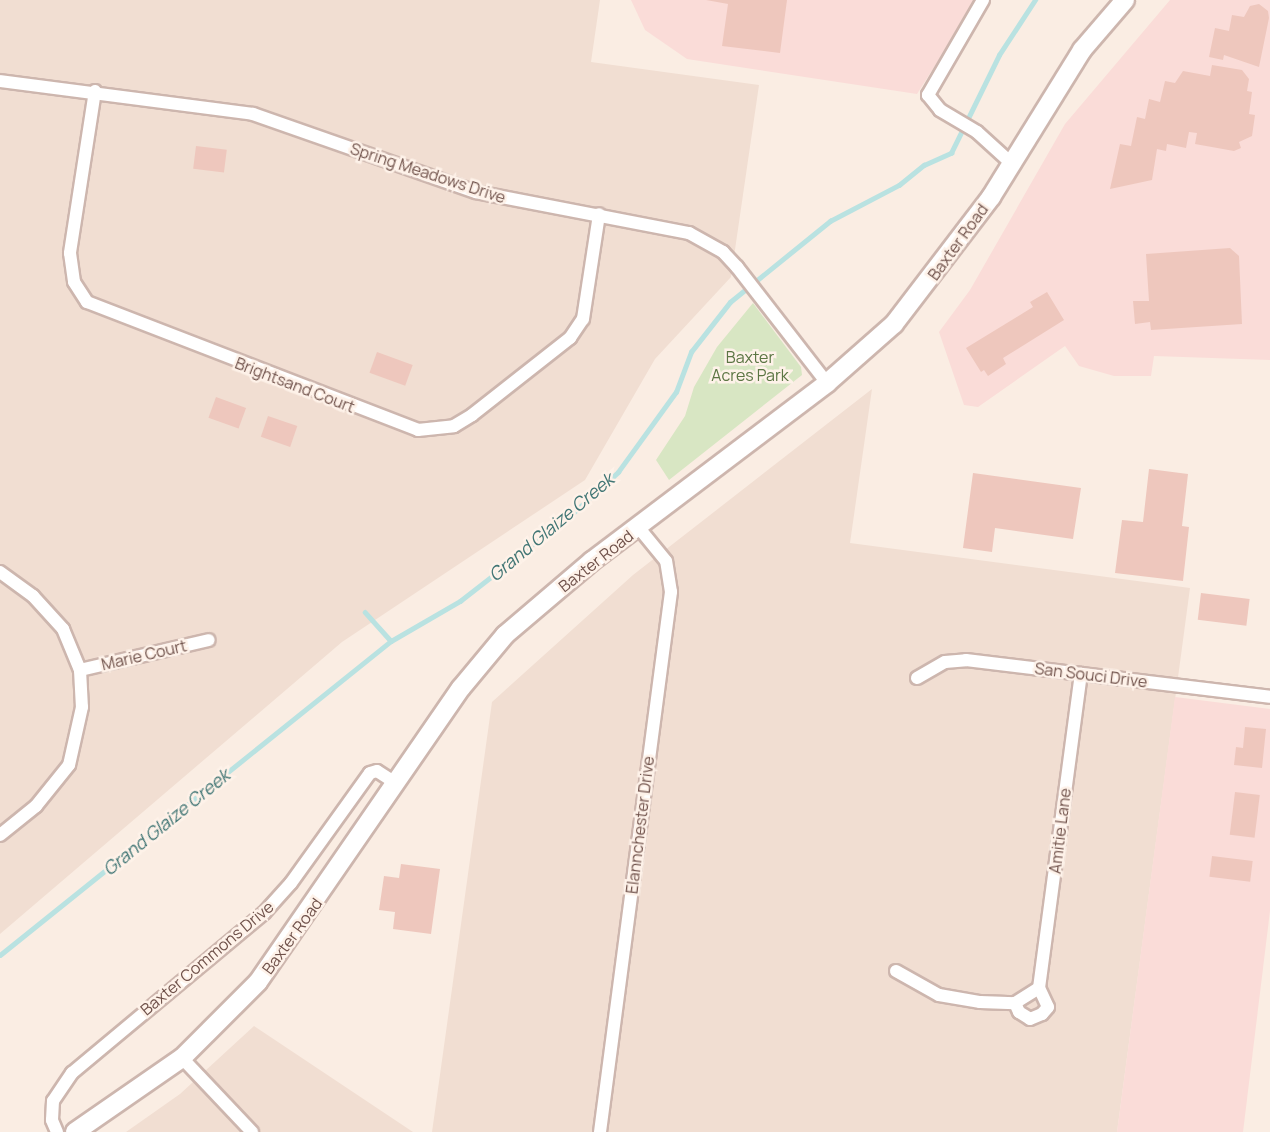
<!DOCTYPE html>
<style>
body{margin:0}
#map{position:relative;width:1270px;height:1132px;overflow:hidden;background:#faede3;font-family:Manrope,sans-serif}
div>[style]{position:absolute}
.residential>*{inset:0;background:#f1ded2}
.commercial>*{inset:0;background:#fadcd8}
.green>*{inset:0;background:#d8e6c3}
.stream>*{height:4.5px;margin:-2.25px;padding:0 2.25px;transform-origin:2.25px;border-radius:2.25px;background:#b9e2e1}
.building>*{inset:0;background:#eec7bd;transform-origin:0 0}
.roads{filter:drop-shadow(2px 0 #cdb6ae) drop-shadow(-2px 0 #cdb6ae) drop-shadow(0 2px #cdb6ae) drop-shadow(0 -2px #cdb6ae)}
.street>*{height:12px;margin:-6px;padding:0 6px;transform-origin:6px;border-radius:6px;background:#fff}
.secondary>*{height:18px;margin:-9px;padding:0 9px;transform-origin:9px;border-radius:9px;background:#fff}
span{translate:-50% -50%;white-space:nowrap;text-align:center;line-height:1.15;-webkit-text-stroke:5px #fef2e9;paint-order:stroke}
.street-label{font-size:16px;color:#70524b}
.park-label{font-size:16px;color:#5c7644}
.water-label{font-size:18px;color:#407574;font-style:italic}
</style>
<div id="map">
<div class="residential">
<i style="clip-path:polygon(0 0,600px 0,591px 62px,759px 85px,731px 277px,655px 359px,585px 480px,342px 642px,0 934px)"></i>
<i style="clip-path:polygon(872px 389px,850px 543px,1190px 588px,1117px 1132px,432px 1132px,492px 702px,633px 575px)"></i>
<i style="clip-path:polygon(254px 1026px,413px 1132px,126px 1132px,180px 1094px)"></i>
</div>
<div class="commercial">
<i style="clip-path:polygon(631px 0,977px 0,917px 94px,687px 59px,645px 30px)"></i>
<i style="clip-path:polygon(1170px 0,1270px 0,1270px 360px,1154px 356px,1151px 376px,1114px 376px,1079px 366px,1065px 346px,978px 407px,964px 405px,939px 332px,970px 290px,1065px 124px)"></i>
<i style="clip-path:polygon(1175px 697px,1270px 709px,1270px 911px,1243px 1132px,1117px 1132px)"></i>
</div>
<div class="green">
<i style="clip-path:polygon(753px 303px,801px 367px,802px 375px,669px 480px,656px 460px,685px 416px,694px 387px,717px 347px)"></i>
</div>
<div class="stream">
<i style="left:365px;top:612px;width:39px;rotate:48deg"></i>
<i style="left:0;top:955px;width:501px;rotate:-38.77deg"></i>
<i style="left:391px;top:641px;width:80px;rotate:-30.1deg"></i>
<i style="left:460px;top:601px;width:143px;rotate:-37.9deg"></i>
<i style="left:573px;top:513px;width:61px;rotate:-42.3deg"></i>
<i style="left:618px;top:472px;width:99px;rotate:-54.1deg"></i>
<i style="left:676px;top:392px;width:43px;rotate:-69.4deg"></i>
<i style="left:691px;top:352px;width:63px;rotate:-52deg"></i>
<i style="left:730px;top:302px;width:129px;rotate:-39deg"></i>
<i style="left:830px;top:221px;width:78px;rotate:-27.6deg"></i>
<i style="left:899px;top:185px;width:32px;rotate:-39deg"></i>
<i style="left:924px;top:165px;width:30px;rotate:-24deg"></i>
<i style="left:951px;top:153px;width:109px;rotate:-63.9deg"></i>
<i style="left:999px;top:55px;width:66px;rotate:-56.8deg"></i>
</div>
<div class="building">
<i style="clip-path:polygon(706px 0,787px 0,780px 53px,722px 46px,728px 4px)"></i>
<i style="clip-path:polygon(1259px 4px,1268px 11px,1269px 18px,1259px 67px,1224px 55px,1223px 60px,1209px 57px,1215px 28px,1229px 31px,1232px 15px,1244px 17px,1250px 6px)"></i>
<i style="clip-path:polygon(1212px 65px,1242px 70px,1249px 79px,1247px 91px,1252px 92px,1249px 114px,1255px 115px,1252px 136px,1239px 142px,1241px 148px,1234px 151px,1195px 144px,1197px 133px,1189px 132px,1186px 148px,1167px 144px,1166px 151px,1157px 149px,1152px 180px,1110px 189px,1120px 144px,1131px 146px,1137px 117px,1145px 119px,1149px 99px,1160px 102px,1165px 81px,1175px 83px,1183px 71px,1210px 76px)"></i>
<i style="left:196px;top:146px;width:31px;height:23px;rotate:7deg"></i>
<i style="clip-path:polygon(1230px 248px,1239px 256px,1242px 324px,1151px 330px,1150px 322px,1135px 324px,1133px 301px,1149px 301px,1146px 254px)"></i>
<i style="clip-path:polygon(1047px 292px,1064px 320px,1003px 358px,1006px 364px,988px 376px,984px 370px,981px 372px,966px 348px,1033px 307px,1030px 302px)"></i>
<i style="left:377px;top:352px;width:38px;height:22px;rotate:20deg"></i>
<i style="left:216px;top:397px;width:32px;height:22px;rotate:20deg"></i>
<i style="left:268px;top:416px;width:31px;height:22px;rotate:19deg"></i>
<i style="clip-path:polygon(1149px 469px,1188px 474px,1182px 526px,1189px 527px,1183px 581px,1115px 573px,1122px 520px,1143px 522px)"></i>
<i style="clip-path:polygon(973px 473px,1081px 488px,1073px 539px,995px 528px,992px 552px,963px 548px)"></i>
<i style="left:1201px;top:593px;width:49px;height:27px;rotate:7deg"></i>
<i style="clip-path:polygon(1245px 727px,1266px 729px,1262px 768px,1234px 765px,1236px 747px,1243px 748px)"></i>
<i style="left:1235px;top:792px;width:25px;height:43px;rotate:7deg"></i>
<i style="left:1212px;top:856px;width:41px;height:21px;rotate:7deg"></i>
<i style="clip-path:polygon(401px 864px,440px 869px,431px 934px,393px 929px,395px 912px,379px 910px,384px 876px,399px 878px)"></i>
</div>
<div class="roads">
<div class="street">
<i style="left:983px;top:0;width:110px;rotate:120.1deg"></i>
<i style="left:928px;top:95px;width:19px;rotate:51deg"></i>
<i style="left:940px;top:110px;width:43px;rotate:30.7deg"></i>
<i style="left:977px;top:132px;width:45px;rotate:42.3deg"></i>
<i style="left:0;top:81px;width:255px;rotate:7.4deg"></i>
<i style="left:253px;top:114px;width:236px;rotate:19.3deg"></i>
<i style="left:476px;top:192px;width:217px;rotate:10.9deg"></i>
<i style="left:689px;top:233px;width:39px;rotate:29deg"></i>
<i style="left:723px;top:252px;width:21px;rotate:47deg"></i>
<i style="left:737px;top:267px;width:147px;rotate:52.2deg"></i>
<i style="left:95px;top:91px;width:164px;rotate:98.8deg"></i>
<i style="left:70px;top:253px;width:29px;rotate:82deg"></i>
<i style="left:74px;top:282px;width:24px;rotate:57deg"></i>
<i style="left:87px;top:302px;width:355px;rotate:21.1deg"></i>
<i style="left:418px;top:430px;width:36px;rotate:-6deg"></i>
<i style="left:454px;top:426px;width:21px;rotate:-31deg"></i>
<i style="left:472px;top:415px;width:125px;rotate:-38.2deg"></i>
<i style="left:570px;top:338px;width:23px;rotate:-56deg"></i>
<i style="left:583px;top:319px;width:106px;rotate:-81.3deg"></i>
<i style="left:0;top:572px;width:41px;rotate:36deg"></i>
<i style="left:33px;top:596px;width:45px;rotate:47.7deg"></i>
<i style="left:63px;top:629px;width:44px;rotate:67.5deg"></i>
<i style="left:80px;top:670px;width:37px;rotate:87deg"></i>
<i style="left:82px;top:707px;width:59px;rotate:102.6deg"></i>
<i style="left:69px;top:765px;width:53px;rotate:128.8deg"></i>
<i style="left:36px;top:806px;width:46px;rotate:141.1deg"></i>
<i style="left:80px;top:670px;width:132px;rotate:-13.1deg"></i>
<i style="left:917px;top:678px;width:32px;rotate:-30deg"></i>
<i style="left:945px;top:662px;width:21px;rotate:-5deg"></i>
<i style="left:966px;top:660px;width:306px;rotate:6.9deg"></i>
<i style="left:896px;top:971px;width:49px;rotate:29.2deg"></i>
<i style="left:939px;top:995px;width:42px;rotate:9.7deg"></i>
<i style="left:980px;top:1002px;width:35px;rotate:2deg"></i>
<i style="left:1015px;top:1003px;width:28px;rotate:-32deg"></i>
<i style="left:1039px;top:988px;width:317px;rotate:-82.4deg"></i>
<i style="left:1015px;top:1003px;width:10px;rotate:66deg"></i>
<i style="left:1019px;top:1012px;width:13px;rotate:32deg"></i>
<i style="left:1030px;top:1019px;width:13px;rotate:-23deg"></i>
<i style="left:1042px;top:1014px;width:9px;rotate:-49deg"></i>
<i style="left:1048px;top:1007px;width:21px;rotate:-115deg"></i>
<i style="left:182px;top:1058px;width:102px;rotate:46.6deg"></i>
<i style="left:57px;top:1132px;width:13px;rotate:-113deg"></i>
<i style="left:52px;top:1120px;width:19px;rotate:-87deg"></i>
<i style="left:53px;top:1101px;width:34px;rotate:-56deg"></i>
<i style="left:72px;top:1073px;width:250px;rotate:-39.8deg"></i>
<i style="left:264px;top:913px;width:40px;rotate:-48deg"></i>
<i style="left:291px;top:883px;width:135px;rotate:-54.3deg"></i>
<i style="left:370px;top:773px;width:7px;rotate:-16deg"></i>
<i style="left:377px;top:771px;width:24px;rotate:33deg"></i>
<i style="left:600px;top:1132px;width:545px;rotate:-82.51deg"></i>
<i style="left:671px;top:592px;width:31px;rotate:-99deg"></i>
<i style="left:666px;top:561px;width:43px;rotate:-129.3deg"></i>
</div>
<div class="secondary">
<i style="left:75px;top:1132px;width:130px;rotate:-34.7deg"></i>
<i style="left:182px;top:1058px;width:107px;rotate:-45deg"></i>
<i style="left:258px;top:982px;width:357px;rotate:-55.4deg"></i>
<i style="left:461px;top:688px;width:69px;rotate:-50.3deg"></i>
<i style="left:505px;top:635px;width:114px;rotate:-40.4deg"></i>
<i style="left:592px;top:561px;width:295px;rotate:-37.1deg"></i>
<i style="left:827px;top:383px;width:89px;rotate:-41.4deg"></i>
<i style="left:894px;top:324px;width:160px;rotate:-52.6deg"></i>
<i style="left:991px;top:197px;width:173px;rotate:-58.2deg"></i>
<i style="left:1082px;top:50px;width:66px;rotate:-49.3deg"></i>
</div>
</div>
<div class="street-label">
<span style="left:428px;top:173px;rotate:18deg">Spring Meadows Drive</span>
<span style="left:958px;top:242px;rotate:-54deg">Baxter Road</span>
<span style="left:295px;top:385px;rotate:21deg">Brightsand Court</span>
<span style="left:596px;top:561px;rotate:-38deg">Baxter Road</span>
<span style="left:144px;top:655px;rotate:-13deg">Marie Court</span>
<span style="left:1091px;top:675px;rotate:7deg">San Souci Drive</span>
<span style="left:640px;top:825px;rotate:-83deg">Elannchester Drive</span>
<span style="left:1060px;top:831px;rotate:-83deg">Amitie Lane</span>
<span style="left:292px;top:936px;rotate:-54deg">Baxter Road</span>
<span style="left:207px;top:958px;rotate:-40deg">Baxter Commons Drive</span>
</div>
<div class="park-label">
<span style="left:750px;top:366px">Baxter<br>Acres Park</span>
</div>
<div class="water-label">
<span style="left:551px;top:527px;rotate:-40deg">Grand Glaize Creek</span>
<span style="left:166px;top:822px;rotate:-39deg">Grand Glaize Creek</span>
</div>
</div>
